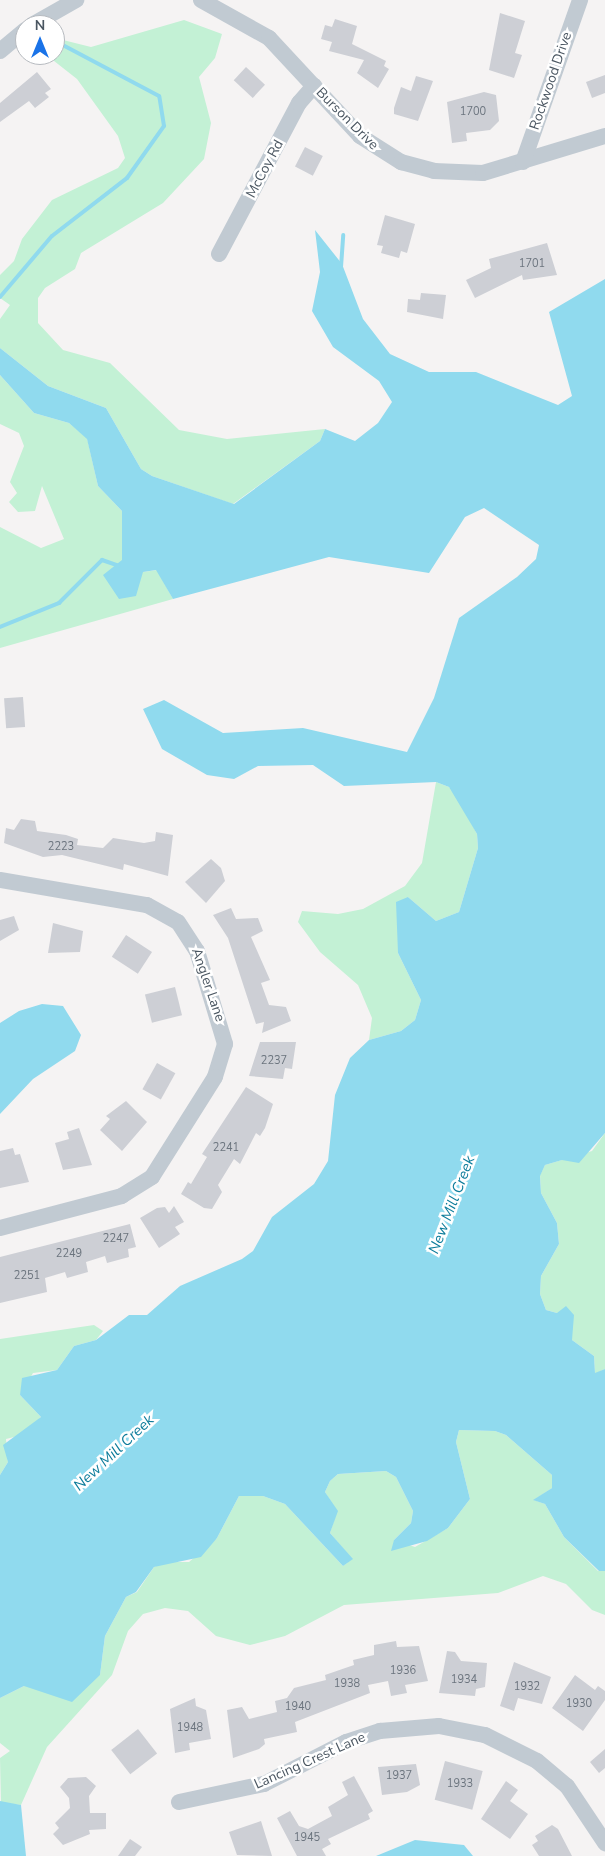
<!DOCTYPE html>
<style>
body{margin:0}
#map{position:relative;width:605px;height:1856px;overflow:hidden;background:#f5f3f3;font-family:"Nunito Sans",sans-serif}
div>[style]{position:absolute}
.green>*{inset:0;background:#c3f1d5}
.water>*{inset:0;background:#90daee}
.stream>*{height:4px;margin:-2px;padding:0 2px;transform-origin:2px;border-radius:2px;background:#90daee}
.building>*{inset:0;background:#cdcfd5;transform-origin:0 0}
.street>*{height:16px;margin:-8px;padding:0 8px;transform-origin:8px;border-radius:8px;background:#c1cad2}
span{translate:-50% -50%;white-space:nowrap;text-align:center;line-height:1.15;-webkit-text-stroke:5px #fff;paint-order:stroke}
.number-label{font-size:11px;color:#6b747e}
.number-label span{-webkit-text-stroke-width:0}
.street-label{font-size:14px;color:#4a5661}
.water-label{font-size:15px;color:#0c7c9b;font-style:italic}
.north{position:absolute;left:15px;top:15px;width:50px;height:50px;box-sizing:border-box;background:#fff;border:1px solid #b7bbc0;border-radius:50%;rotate:0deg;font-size:14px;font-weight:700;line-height:20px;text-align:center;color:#4a5661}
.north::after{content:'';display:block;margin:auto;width:18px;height:22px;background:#1a73e8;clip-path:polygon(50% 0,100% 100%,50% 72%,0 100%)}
</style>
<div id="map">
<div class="green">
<i style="clip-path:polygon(184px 20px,222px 34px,215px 58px,199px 77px,211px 123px,204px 159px,163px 203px,81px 253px,75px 269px,45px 288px,38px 298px,38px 323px,63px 350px,110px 363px,179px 430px,227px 439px,325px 429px,320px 441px,233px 504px,152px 476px,141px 469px,106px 408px,48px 386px,0 348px,0 319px,10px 305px,0 298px,0 275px,14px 261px,22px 239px,52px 200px,118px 168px,125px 158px,118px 136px,77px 79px,49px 57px,55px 55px,55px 38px,91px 47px)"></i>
<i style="clip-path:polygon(0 375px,34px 413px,69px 423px,87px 438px,98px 486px,122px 511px,122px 560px,143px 572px,157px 570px,173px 599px,0 648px,0 527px,41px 548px,64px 539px,42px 486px,35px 511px,18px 512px,9px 502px,17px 493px,10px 482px,24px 446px,19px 433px,0 424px)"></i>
<i style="clip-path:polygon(436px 782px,449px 787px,458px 798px,477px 834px,478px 848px,459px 912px,436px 921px,408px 897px,398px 953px,421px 1000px,415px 1020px,401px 1031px,369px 1040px,372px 1018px,358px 985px,320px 952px,298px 922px,302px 911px,338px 914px,363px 909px,405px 886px,422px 863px)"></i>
<i style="clip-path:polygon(605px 1133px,605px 1369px,595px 1374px,594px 1356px,572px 1340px,557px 1313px,546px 1310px,540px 1294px,541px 1276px,559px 1244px,557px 1223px,541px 1193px,540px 1175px,545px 1165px,592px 1151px)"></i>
<i style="clip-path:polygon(94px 1325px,103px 1331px,96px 1340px,74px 1346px,57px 1370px,33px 1373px,20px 1395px,41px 1417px,22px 1435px,6px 1439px,8px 1462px,0 1475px,0 1339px)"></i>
<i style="clip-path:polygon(459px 1430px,495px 1431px,506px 1435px,552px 1475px,552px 1488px,534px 1500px,545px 1504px,564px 1537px,598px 1571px,605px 1571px,605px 1615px,592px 1610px,566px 1584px,543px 1576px,498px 1593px,344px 1605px,285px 1636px,250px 1645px,216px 1636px,188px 1611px,165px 1608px,143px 1614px,128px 1631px,112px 1675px,47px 1747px,21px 1805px,1px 1803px,0 1758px,10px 1751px,0 1743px,0 1698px,24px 1686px,100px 1675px,105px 1636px,126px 1597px,137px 1592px,154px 1567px,165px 1562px,189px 1562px,217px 1538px,239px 1496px,263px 1496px,285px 1504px,343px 1566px,352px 1559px,330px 1533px,337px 1511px,325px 1492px,330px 1481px,338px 1474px,386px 1471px,396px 1477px,413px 1511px,411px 1523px,394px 1540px,415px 1547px,448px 1528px,470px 1499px,456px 1442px)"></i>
</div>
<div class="water">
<i style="clip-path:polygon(315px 230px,342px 264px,363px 319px,390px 354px,429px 372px,476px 372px,558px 405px,572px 396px,549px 312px,605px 279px,605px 1133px,579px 1163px,562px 1160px,545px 1165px,540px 1176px,541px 1193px,557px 1223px,559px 1244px,541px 1276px,540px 1294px,546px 1310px,557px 1313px,566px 1306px,574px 1315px,572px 1340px,594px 1356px,595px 1373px,605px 1369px,605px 1571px,599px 1571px,564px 1537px,545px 1504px,533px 1500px,552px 1488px,552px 1475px,506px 1435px,495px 1431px,459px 1430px,456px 1442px,470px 1499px,448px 1528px,427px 1541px,391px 1551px,394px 1540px,411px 1523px,413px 1511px,396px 1477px,386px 1471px,338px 1474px,330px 1481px,325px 1492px,338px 1511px,330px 1533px,353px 1559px,343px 1566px,285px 1504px,263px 1496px,239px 1496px,217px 1538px,201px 1557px,154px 1567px,136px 1592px,126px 1597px,105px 1636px,100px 1675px,72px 1702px,24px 1686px,0 1698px,0 1475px,8px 1462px,3px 1445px,41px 1417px,20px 1395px,22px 1378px,57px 1370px,74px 1346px,96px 1340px,129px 1315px,147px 1315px,180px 1286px,242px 1259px,253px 1251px,272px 1217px,314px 1184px,328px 1161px,335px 1095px,350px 1058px,369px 1040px,401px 1031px,415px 1020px,421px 1000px,398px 953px,396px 902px,408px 897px,436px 921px,459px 912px,478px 848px,477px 834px,449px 787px,436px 782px,344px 786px,313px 765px,258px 766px,234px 779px,207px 775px,162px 749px,143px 709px,164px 700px,223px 733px,303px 728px,407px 752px,434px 698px,459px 618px,517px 577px,536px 559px,539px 545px,484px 508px,465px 517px,429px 573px,329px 557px,173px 599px,156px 570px,143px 572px,136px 596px,119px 599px,103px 575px,122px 560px,122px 511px,98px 486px,87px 439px,69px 423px,34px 413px,0 375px,0 348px,48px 386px,106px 408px,141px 469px,152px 476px,234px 504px,320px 441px,325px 429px,355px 441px,378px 423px,392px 402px,379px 381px,333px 347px,312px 311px,320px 272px)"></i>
<i style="clip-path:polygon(42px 1004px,63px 1006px,81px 1035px,75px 1051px,33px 1079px,0 1114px,0 1023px,19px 1011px)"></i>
<i style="clip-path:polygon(0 1801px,21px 1805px,26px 1856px,0 1856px)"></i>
<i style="clip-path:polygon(415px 1840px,464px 1845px,473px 1856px,376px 1856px)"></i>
</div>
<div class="stream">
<i style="left:341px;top:267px;width:32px;rotate:-86deg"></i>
<i style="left:0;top:297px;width:80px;rotate:-49.6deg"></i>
<i style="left:52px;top:236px;width:95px;rotate:-37.7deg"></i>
<i style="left:127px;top:178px;width:64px;rotate:-54.6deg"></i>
<i style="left:164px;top:126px;width:30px;rotate:-99deg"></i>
<i style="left:159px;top:96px;width:118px;rotate:-152.1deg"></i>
<i style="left:0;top:627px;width:64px;rotate:-22.1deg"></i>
<i style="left:59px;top:603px;width:61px;rotate:-45deg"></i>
<i style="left:102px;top:560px;width:18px;rotate:19deg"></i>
</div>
<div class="building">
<i style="clip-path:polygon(500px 13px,525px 21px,515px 53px,522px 55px,514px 78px,489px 70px)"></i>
<i style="clip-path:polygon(335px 19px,357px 26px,352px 44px,386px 61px,384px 66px,389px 69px,378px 88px,357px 73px,364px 60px,329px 51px,332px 42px,321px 39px,325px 25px,332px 27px)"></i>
<i style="left:246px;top:67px;width:26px;height:18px;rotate:43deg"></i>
<i style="clip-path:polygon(37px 72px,51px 89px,45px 93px,49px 97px,35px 108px,29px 101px,0 122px,0 103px)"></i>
<i style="clip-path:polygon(605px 75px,605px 93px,592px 98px,586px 82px)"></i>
<i style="clip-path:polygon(416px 76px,433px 81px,418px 121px,394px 114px,394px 108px,401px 87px,411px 91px)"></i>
<i style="clip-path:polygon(484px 92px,496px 95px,499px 121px,490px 130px,466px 133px,467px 141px,452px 143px,447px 102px)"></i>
<i style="left:305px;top:147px;width:20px;height:22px;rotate:27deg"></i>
<i style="clip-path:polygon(385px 215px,415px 224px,407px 253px,401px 251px,399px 258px,381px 253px,383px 246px,377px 245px)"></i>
<i style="clip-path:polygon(547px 243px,557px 275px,523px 280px,522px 275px,475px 298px,466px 280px,491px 268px,489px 259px)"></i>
<i style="clip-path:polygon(421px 293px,446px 295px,443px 319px,407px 312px,408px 299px,420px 300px)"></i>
<i style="left:23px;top:697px;width:30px;height:19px;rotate:86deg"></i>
<i style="clip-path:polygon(21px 819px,35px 821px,37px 831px,66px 835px,78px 839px,77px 845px,103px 848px,113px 838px,144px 843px,155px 841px,156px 832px,173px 835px,168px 876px,124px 864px,123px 870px,62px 855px,43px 857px,4px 843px,6px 828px,14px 830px)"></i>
<i style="clip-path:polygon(211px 859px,221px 868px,225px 881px,206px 903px,185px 882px)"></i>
<i style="clip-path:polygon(231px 908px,236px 919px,258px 918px,263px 931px,251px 937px,270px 980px,261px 983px,269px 1005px,286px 1007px,291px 1021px,262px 1033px,264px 1022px,256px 1024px,228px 938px,213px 915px)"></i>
<i style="clip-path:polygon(14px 916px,19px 930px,0 941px,0 920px)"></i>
<i style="clip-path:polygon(53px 923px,83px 931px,80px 952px,48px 953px)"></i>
<i style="left:126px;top:935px;width:31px;height:26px;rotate:33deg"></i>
<i style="left:175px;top:987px;width:29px;height:31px;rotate:76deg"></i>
<i style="clip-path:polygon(260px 1042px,296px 1042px,292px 1069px,285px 1068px,283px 1079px,249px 1076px)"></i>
<i style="left:157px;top:1063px;width:21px;height:30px;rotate:29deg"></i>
<i style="clip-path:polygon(246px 1087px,273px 1104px,265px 1128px,260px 1136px,256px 1133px,240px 1164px,234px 1159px,218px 1185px,222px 1192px,212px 1209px,204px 1208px,181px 1194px,188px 1182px,191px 1184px,207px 1157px,202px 1154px)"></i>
<i style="clip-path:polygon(126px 1101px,147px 1122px,122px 1151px,100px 1130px,110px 1119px,106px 1116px)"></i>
<i style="clip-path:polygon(79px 1128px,92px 1165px,63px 1170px,55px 1143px,69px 1139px,67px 1132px)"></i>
<i style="clip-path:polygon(13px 1148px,15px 1155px,20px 1154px,29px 1182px,0 1188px,0 1151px)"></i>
<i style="clip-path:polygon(174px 1206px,184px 1222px,175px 1227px,180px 1234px,159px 1248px,140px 1218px,157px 1208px,165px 1207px,169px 1213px)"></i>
<i style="clip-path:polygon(130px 1224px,136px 1247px,128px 1249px,129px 1257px,107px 1263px,105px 1256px,86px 1262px,88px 1272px,67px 1278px,65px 1272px,45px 1278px,47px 1292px,0 1303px,0 1257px)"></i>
<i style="clip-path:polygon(396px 1641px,397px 1647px,419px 1646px,428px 1681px,405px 1685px,407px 1693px,391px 1696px,388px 1681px,368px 1685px,370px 1693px,295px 1722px,297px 1732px,264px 1739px,265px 1744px,259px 1749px,233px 1758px,227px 1710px,242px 1707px,249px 1719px,277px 1712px,275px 1701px,287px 1698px,294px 1688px,326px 1680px,325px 1675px,354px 1665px,353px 1660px,374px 1655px,374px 1645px)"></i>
<i style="clip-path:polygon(447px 1651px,455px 1652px,461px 1661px,487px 1663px,485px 1687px,476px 1689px,475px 1696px,439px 1693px)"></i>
<i style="clip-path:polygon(514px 1662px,551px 1677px,542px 1704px,518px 1698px,514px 1711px,500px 1706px)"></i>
<i style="clip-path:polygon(575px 1675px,595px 1690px,598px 1686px,605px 1691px,605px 1700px,583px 1731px,552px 1708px)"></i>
<i style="clip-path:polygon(195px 1698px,196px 1706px,206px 1710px,211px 1739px,189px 1743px,190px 1750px,175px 1753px,170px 1709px)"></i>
<i style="left:138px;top:1729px;width:31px;height:34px;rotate:52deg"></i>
<i style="clip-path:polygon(605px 1749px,605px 1768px,599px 1773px,590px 1762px)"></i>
<i style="left:445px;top:1761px;width:39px;height:40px;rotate:15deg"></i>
<i style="clip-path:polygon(416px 1764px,420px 1785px,407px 1792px,382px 1795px,378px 1767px)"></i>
<i style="clip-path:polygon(354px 1776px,373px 1811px,368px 1814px,370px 1819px,328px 1839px,331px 1844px,322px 1849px,326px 1856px,297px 1856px,277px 1818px,290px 1811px,299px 1826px,308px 1829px,332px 1816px,328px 1807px,348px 1795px,342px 1782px)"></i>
<i style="clip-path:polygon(86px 1777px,96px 1786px,89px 1796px,90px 1813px,106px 1813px,106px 1829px,89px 1830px,90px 1834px,63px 1845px,53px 1834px,59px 1828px,55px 1823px,70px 1808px,69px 1798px,60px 1787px,68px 1778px)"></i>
<i style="clip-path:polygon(506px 1781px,518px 1790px,510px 1801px,528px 1814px,510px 1839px,481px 1819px)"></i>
<i style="clip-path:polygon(261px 1821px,272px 1856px,237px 1855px,229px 1832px)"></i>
<i style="clip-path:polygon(552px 1825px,558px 1829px,572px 1856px,539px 1856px,532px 1845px,538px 1841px,535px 1836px)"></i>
<i style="clip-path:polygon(130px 1839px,142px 1847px,135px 1856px,118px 1856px)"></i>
</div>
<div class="street">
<i style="left:201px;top:0;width:78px;rotate:29.2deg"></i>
<i style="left:269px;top:38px;width:134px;rotate:47.1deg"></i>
<i style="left:360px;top:136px;width:49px;rotate:32.4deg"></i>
<i style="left:401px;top:162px;width:34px;rotate:15deg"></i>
<i style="left:434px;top:171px;width:49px;rotate:2.3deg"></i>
<i style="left:483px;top:173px;width:127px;rotate:-16.9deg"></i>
<i style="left:32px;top:25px;width:51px;rotate:-29.6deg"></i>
<i style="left:0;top:51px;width:33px;rotate:-40deg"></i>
<i style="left:523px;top:162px;width:172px;rotate:-70.6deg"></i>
<i style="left:219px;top:254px;width:171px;rotate:-62.1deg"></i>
<i style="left:299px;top:103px;width:23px;rotate:-49deg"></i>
<i style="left:0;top:880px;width:149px;rotate:9.7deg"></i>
<i style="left:147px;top:905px;width:35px;rotate:29deg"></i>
<i style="left:178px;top:922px;width:35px;rotate:57deg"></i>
<i style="left:197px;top:951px;width:97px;rotate:73.2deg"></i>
<i style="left:225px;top:1044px;width:34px;rotate:107deg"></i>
<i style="left:215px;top:1077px;width:118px;rotate:122.2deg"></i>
<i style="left:152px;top:1177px;width:36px;rotate:148deg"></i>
<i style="left:122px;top:1196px;width:126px;rotate:165.3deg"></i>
<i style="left:179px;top:1802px;width:87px;rotate:-12deg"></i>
<i style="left:264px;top:1784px;width:92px;rotate:-27.1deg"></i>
<i style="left:346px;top:1742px;width:36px;rotate:-18deg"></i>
<i style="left:380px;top:1731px;width:59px;rotate:-4.8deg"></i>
<i style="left:439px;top:1726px;width:47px;rotate:11.1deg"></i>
<i style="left:485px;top:1735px;width:58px;rotate:26.6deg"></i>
<i style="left:537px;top:1761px;width:39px;rotate:40deg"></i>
<i style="left:567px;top:1786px;width:69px;rotate:56.3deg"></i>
</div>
<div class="number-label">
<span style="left:473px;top:112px">1700</span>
<span style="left:532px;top:264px">1701</span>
<span style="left:61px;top:847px">2223</span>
<span style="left:274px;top:1061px">2237</span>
<span style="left:226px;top:1148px">2241</span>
<span style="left:116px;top:1239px">2247</span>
<span style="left:69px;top:1254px">2249</span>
<span style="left:27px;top:1276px">2251</span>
<span style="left:403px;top:1671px">1936</span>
<span style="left:464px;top:1680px">1934</span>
<span style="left:347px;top:1684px">1938</span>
<span style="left:527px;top:1687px">1932</span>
<span style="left:579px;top:1704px">1930</span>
<span style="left:298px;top:1707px">1940</span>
<span style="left:190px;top:1728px">1948</span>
<span style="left:399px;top:1776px">1937</span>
<span style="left:460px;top:1784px">1933</span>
<span style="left:307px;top:1838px">1945</span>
</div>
<div class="street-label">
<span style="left:551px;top:81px;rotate:-71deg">Rockwood Drive</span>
<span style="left:347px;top:119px;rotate:45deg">Burson Drive</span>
<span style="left:265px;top:169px;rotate:-62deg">McCoy Rd</span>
<span style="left:208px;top:985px;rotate:71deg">Angler Lane</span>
<span style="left:310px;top:1761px;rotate:-24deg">Lancing Crest Lane</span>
</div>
<div class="water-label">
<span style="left:452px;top:1205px;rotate:-69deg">New Mill Creek</span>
<span style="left:114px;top:1453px;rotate:-43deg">New Mill Creek</span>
</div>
<div class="north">N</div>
</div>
